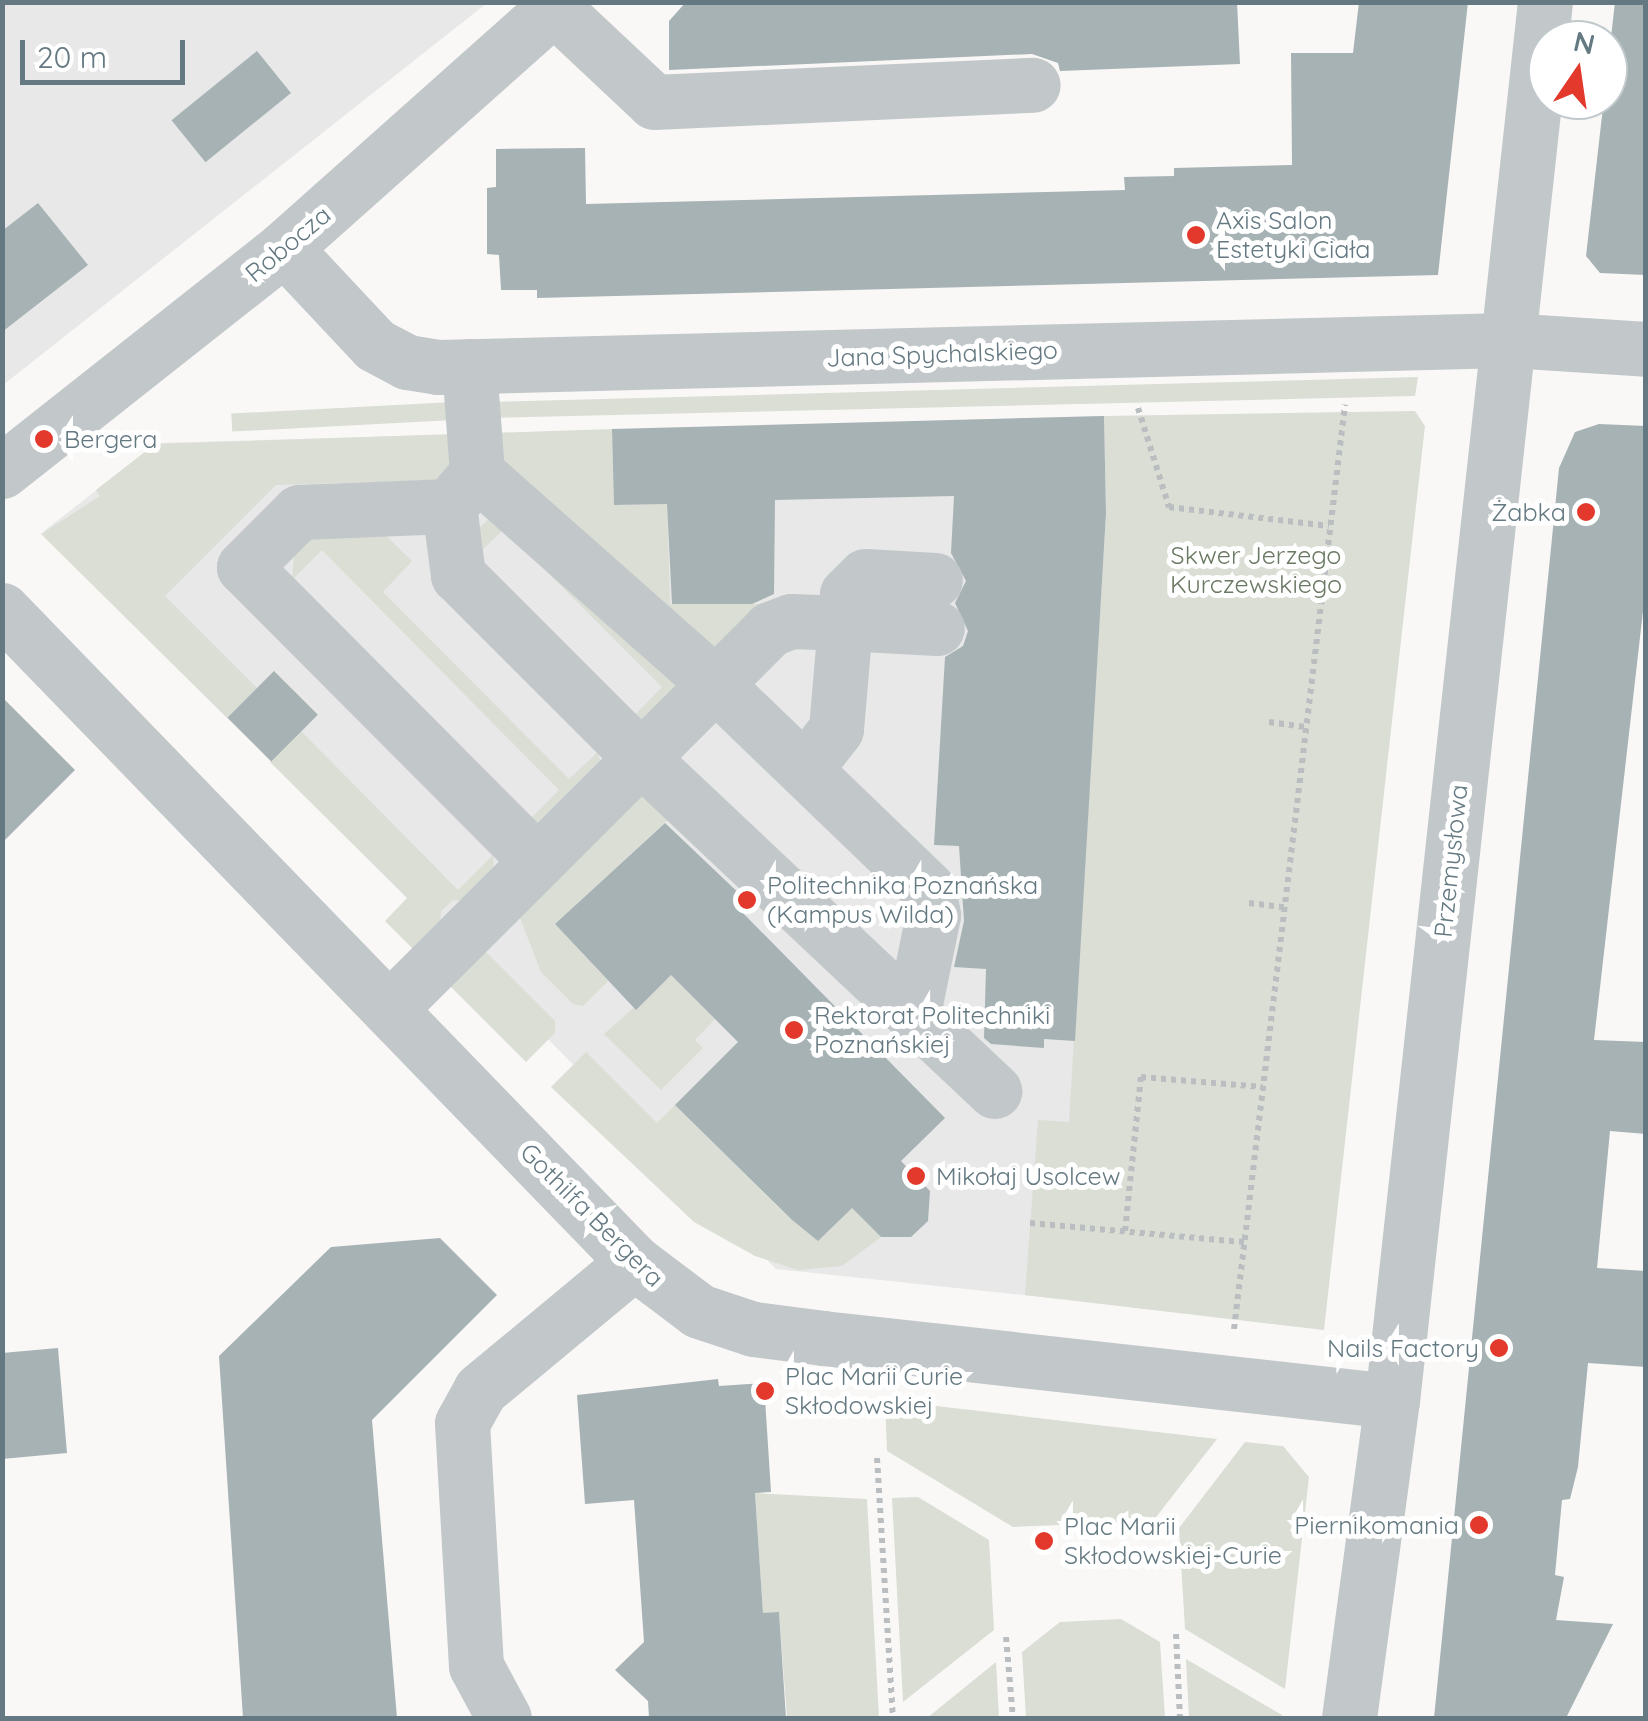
<!DOCTYPE html>
<meta charset="utf-8">
<style>
body{margin:0}
#map{position:relative;width:1648px;height:1721px;overflow:hidden;background:#f9f8f6;font-family:Quicksand,sans-serif}
div>[style]{position:absolute}
.built>*{inset:0;background:#e7e8e7}
.green>*{inset:0;background:#daded5;transform-origin:0 0}
.building>*{inset:0;background:#a7b2b5;transform-origin:0 0}
.path>*{height:6px;margin-top:-3px;transform-origin:0;background:repeating-linear-gradient(90deg,#babec0 0 5px,transparent 0 10px)}
.minor>*{height:55px;margin:-27.5px;padding:0 27.5px;transform-origin:27.5px;border-radius:27.5px;background:#c2c7ca}
.dots>*{width:28px;height:28px;translate:-50% -50%;box-sizing:border-box;border:5px solid #fff;border-radius:50%}
span{translate:-50% -50%;white-space:nowrap;text-align:center;line-height:1.15;-webkit-text-stroke:10px #fff;paint-order:stroke}
.poi-label{font-size:25px;color:#647981}
.left{translate:0 -50%;text-align:left}
.right{translate:-100% -50%;text-align:right}
.street-label{font-size:25px;color:#647981}
.park-label{font-size:25px;color:#6a7963}
.frame{position:absolute;inset:0;border:5px solid #647981;pointer-events:none}
.north{position:absolute;left:1528px;top:20px;width:100px;height:100px;box-sizing:border-box;background:#fff;border:2px solid #c1c9cd;border-radius:50%;rotate:13deg;font-size:28px;font-weight:700;line-height:40px;text-align:center;color:#647981}
.north::after{content:'';display:block;margin:auto;width:35px;height:45px;background:#e3382c;clip-path:polygon(50% 0,100% 100%,50% 72%,0 100%)}
.scale{position:absolute;left:20px;top:40px;width:165px;height:45px;box-sizing:border-box;border:5px solid #647981;border-top:0;padding-left:12px;font-size:30px;line-height:35px;white-space:nowrap;color:#647981;-webkit-text-stroke:8px #fff;paint-order:stroke}
</style>
<div id="map">
<div class="built">
<i style="clip-path:polygon(3px 3px,487px 3px,3px 385px)"></i>
<i style="clip-path:polygon(1104px 416px,1106px 512px,1060px 1299px,776px 1269px,44px 531px,157px 443px)"></i>
</div>
<div class="green">
<i style="clip-path:polygon(1418px 377px,1415px 396px,489px 418px,491px 402px)"></i>
<i style="left:453px;top:402px;width:18px;height:222px;rotate:87deg"></i>
<i style="clip-path:polygon(1415px 411px,1425px 426px,1324px 1330px,1025px 1295px,1038px 1120px,1069px 1122px,1106px 513px,1104px 416px)"></i>
<i style="clip-path:polygon(612px 429px,614px 505px,667px 504px,670px 604px,774px 604px,642px 720px,633px 717px,662px 687px,504px 529px,474px 558px,471px 536px,494px 514px,490px 433px)"></i>
<i style="clip-path:polygon(455px 434px,456px 468px,444px 480px,276px 485px,165px 596px,257px 688px,227px 718px,41px 534px,100px 496px,96px 490px,155px 444px)"></i>
<i style="clip-path:polygon(382px 532px,412px 561px,383px 592px,569px 779px,598px 752px,600px 761px,539px 822px,529px 820px,559px 790px,322px 550px,292px 580px,294px 555px,305px 538px)"></i>
<i style="clip-path:polygon(301px 731px,458px 890px,493px 855px,494px 872px,465px 901px,453px 900px,441px 911px,440px 926px,415px 951px,385px 921px,407px 898px,270px 762px)"></i>
<i style="clip-path:polygon(643px 794px,676px 812px,555px 924px,608px 981px,583px 1006px,573px 1004px,541px 972px,517px 910px)"></i>
<i style="clip-path:polygon(481px 947px,555px 1021px,555px 1033px,526px 1062px,446px 982px)"></i>
<i style="clip-path:polygon(671px 975px,715px 1019px,695px 1040px,703px 1048px,661px 1090px,604px 1034px)"></i>
<i style="clip-path:polygon(586px 1052px,657px 1123px,675px 1105px,790px 1219px,852px 1208px,881px 1237px,842px 1266px,798px 1270px,755px 1256px,694px 1222px,551px 1087px)"></i>
<i style="clip-path:polygon(885px 1400px,1217px 1439px,1153px 1521px,1013px 1527px,887px 1451px)"></i>
<i style="clip-path:polygon(1245px 1442px,1283px 1446px,1309px 1477px,1285px 1689px,1185px 1629px,1179px 1528px)"></i>
<i style="clip-path:polygon(755px 1493px,867px 1499px,879px 1718px,787px 1718px,779px 1613px,763px 1613px)"></i>
<i style="clip-path:polygon(918px 1497px,989px 1540px,994px 1630px,903px 1702px,892px 1498px)"></i>
<i style="clip-path:polygon(1121px 1619px,1160px 1642px,1165px 1718px,1026px 1718px,1022px 1652px,1060px 1622px)"></i>
<i style="clip-path:polygon(1186px 1659px,1282px 1715px,1282px 1718px,1189px 1718px)"></i>
<i style="clip-path:polygon(996px 1662px,999px 1718px,927px 1718px)"></i>
</div>
<div class="building">
<i style="clip-path:polygon(686px 2px,1237px 2px,1240px 64px,1060px 71px,1058px 63px,1032px 54px,669px 70px,669px 21px)"></i>
<i style="clip-path:polygon(1359px 2px,1468px 2px,1438px 275px,537px 298px,537px 290px,501px 290px,499px 255px,487px 254px,487px 188px,496px 187px,496px 149px,585px 148px,586px 204px,1125px 190px,1124px 177px,1174px 176px,1174px 168px,1292px 165px,1291px 53px,1353px 53px)"></i>
<i style="clip-path:polygon(1615px 2px,1646px 2px,1646px 275px,1600px 273px,1586px 256px)"></i>
<i style="left:257px;top:51px;width:54px;height:110px;rotate:51deg"></i>
<i style="clip-path:polygon(38px 203px,88px 265px,2px 332px,2px 231px)"></i>
<i style="clip-path:polygon(1104px 416px,1106px 513px,1075px 1041px,1044px 1039px,1044px 1048px,991px 1044px,984px 1038px,986px 969px,954px 967px,964px 921px,959px 846px,934px 845px,945px 657px,963px 646px,968px 631px,955px 603px,966px 581px,951px 553px,954px 496px,775px 500px,774px 594px,752px 604px,672px 604px,667px 504px,614px 505px,612px 429px)"></i>
<i style="clip-path:polygon(1599px 424px,1646px 426px,1646px 585px,1594px 1040px,1646px 1042px,1646px 1134px,1610px 1131px,1597px 1268px,1646px 1271px,1646px 1367px,1588px 1363px,1578px 1467px,1570px 1499px,1562px 1500px,1555px 1575px,1564px 1577px,1556px 1620px,1613px 1624px,1566px 1718px,1434px 1718px,1559px 468px,1575px 432px)"></i>
<i style="left:274px;top:671px;width:62px;height:66px;rotate:45deg"></i>
<i style="clip-path:polygon(2px 697px,75px 770px,2px 843px)"></i>
<i style="clip-path:polygon(665px 823px,746px 900px,738px 908px,945px 1118px,901px 1161px,930px 1191px,928px 1221px,911px 1237px,881px 1237px,852px 1208px,818px 1241px,791px 1219px,675px 1105px,738px 1042px,671px 975px,636px 1010px,555px 924px)"></i>
<i style="clip-path:polygon(440px 1238px,497px 1295px,372px 1420px,397px 1718px,243px 1718px,219px 1356px,331px 1247px)"></i>
<i style="clip-path:polygon(58px 1348px,67px 1453px,2px 1459px,2px 1353px)"></i>
<i style="clip-path:polygon(718px 1379px,719px 1386px,764px 1383px,771px 1492px,755px 1493px,763px 1613px,779px 1612px,786px 1718px,649px 1718px,648px 1701px,615px 1670px,644px 1642px,634px 1500px,585px 1504px,577px 1395px)"></i>
</div>
<div class="path">
<i style="left:1138px;top:408px;width:104px;rotate:72.6deg"></i>
<i style="left:1169px;top:507px;width:161px;rotate:6.8deg"></i>
<i style="left:1269px;top:722px;width:36px;rotate:8deg"></i>
<i style="left:1249px;top:903px;width:35px;rotate:7deg"></i>
<i style="left:1030px;top:1223px;width:216px;rotate:5.1deg"></i>
<i style="left:1125px;top:1231px;width:155px;rotate:-84.1deg"></i>
<i style="left:1141px;top:1077px;width:122px;rotate:4.7deg"></i>
<i style="left:1234px;top:1329px;width:931px;rotate:-83.15deg"></i>
<i style="left:877px;top:1458px;width:260px;rotate:86.5deg"></i>
<i style="left:1176px;top:1634px;width:84px;rotate:87.3deg"></i>
<i style="left:1006px;top:1637px;width:81px;rotate:85.1deg"></i>
</div>
<div class="minor">
<i style="left:554px;top:8px;width:137px;rotate:43.2deg"></i>
<i style="left:654px;top:102px;width:379px;rotate:-2.6deg"></i>
<i style="left:284px;top:248px;width:133px;rotate:46.8deg"></i>
<i style="left:375px;top:345px;width:36px;rotate:28deg"></i>
<i style="left:407px;top:362px;width:31px;rotate:9deg"></i>
<i style="left:438px;top:367px;width:1070px;rotate:-1.45deg"></i>
<i style="left:1508px;top:340px;width:138px;rotate:3.7deg"></i>
<i style="left:469px;top:366px;width:107px;rotate:85.7deg"></i>
<i style="left:477px;top:473px;width:43px;rotate:130.3deg"></i>
<i style="left:449px;top:506px;width:150px;rotate:177.7deg"></i>
<i style="left:299px;top:512px;width:78px;rotate:135deg"></i>
<i style="left:244px;top:567px;width:415px;rotate:45.1deg"></i>
<i style="left:2px;top:471px;width:360px;rotate:-38.3deg"></i>
<i style="left:284px;top:248px;width:370px;rotate:-41.7deg"></i>
<i style="left:477px;top:473px;width:314px;rotate:41.5deg"></i>
<i style="left:712px;top:681px;width:300px;rotate:43.9deg"></i>
<i style="left:928px;top:889px;width:26px;rotate:79deg"></i>
<i style="left:933px;top:915px;width:100px;rotate:101.5deg"></i>
<i style="left:449px;top:506px;width:70px;rotate:82.6deg"></i>
<i style="left:458px;top:575px;width:257px;rotate:45deg"></i>
<i style="left:640px;top:757px;width:487px;rotate:43.3deg"></i>
<i style="left:2px;top:610px;width:908px;rotate:45.89deg"></i>
<i style="left:634px;top:1262px;width:81px;rotate:37deg"></i>
<i style="left:699px;top:1311px;width:57px;rotate:18.4deg"></i>
<i style="left:753px;top:1329px;width:71px;rotate:7.3deg"></i>
<i style="left:823px;top:1338px;width:572px;rotate:6.32deg"></i>
<i style="left:806px;top:768px;width:49px;rotate:-52.4deg"></i>
<i style="left:836px;top:729px;width:106px;rotate:-85.1deg"></i>
<i style="left:845px;top:623px;width:92px;rotate:3.1deg"></i>
<i style="left:389px;top:1009px;width:538px;rotate:-44.92deg"></i>
<i style="left:770px;top:629px;width:22px;rotate:-21deg"></i>
<i style="left:791px;top:621px;width:54px;rotate:2.1deg"></i>
<i style="left:845px;top:623px;width:29px;rotate:-86deg"></i>
<i style="left:847px;top:594px;width:25px;rotate:-45deg"></i>
<i style="left:865px;top:576px;width:70px;rotate:3.3deg"></i>
<i style="left:504px;top:1718px;width:59px;rotate:-118.3deg"></i>
<i style="left:476px;top:1666px;width:243px;rotate:-93.3deg"></i>
<i style="left:462px;top:1423px;width:38px;rotate:-61deg"></i>
<i style="left:480px;top:1390px;width:200px;rotate:-39.7deg"></i>
<i style="left:1349px;top:1718px;width:320px;rotate:-82.3deg"></i>
<i style="left:1392px;top:1401px;width:1407px;rotate:-83.76deg"></i>
</div>
<div class="dots">
<i style="left:1196px;top:235px;background:#e3382c"></i>
<i style="left:44px;top:439px;background:#e3382c"></i>
<i style="left:1586px;top:512px;background:#e3382c"></i>
<i style="left:747px;top:900px;background:#e3382c"></i>
<i style="left:794px;top:1030px;background:#e3382c"></i>
<i style="left:916px;top:1176px;background:#e3382c"></i>
<i style="left:1499px;top:1348px;background:#e3382c"></i>
<i style="left:765px;top:1391px;background:#e3382c"></i>
<i style="left:1479px;top:1525px;background:#e3382c"></i>
<i style="left:1044px;top:1541px;background:#e3382c"></i>
</div>
<div class="poi-label">
<span class="left" style="left:1216px;top:235px">Axis Salon<br>Estetyki Ciała</span>
<span class="left" style="left:64px;top:439px">Bergera</span>
<span class="right" style="left:1566px;top:512px">Żabka</span>
<span class="left" style="left:767px;top:900px">Politechnika Poznańska<br>(Kampus Wilda)</span>
<span class="left" style="left:814px;top:1030px">Rektorat Politechniki<br>Poznańskiej</span>
<span class="left" style="left:936px;top:1176px">Mikołaj Usolcew</span>
<span class="right" style="left:1479px;top:1348px">Nails Factory</span>
<span class="left" style="left:785px;top:1391px">Plac Marii Curie<br>Skłodowskiej</span>
<span class="right" style="left:1459px;top:1525px">Piernikomania</span>
<span class="left" style="left:1064px;top:1541px">Plac Marii<br>Skłodowskiej-Curie</span>
</div>
<div class="street-label">
<span style="left:288px;top:244px;rotate:-40deg">Robocza</span>
<span style="left:942px;top:354px;rotate:-2deg">Jana Spychalskiego</span>
<span style="left:1451px;top:861px;rotate:-84deg">Przemysłowa</span>
<span style="left:592px;top:1215px;rotate:45deg">Gothilfa Bergera</span>
</div>
<div class="park-label">
<span style="left:1256px;top:570px">Skwer Jerzego<br>Kurczewskiego</span>
</div>
<div class="frame"></div>
<div class="north">N</div>
<div class="scale">20 m</div>
</div>
